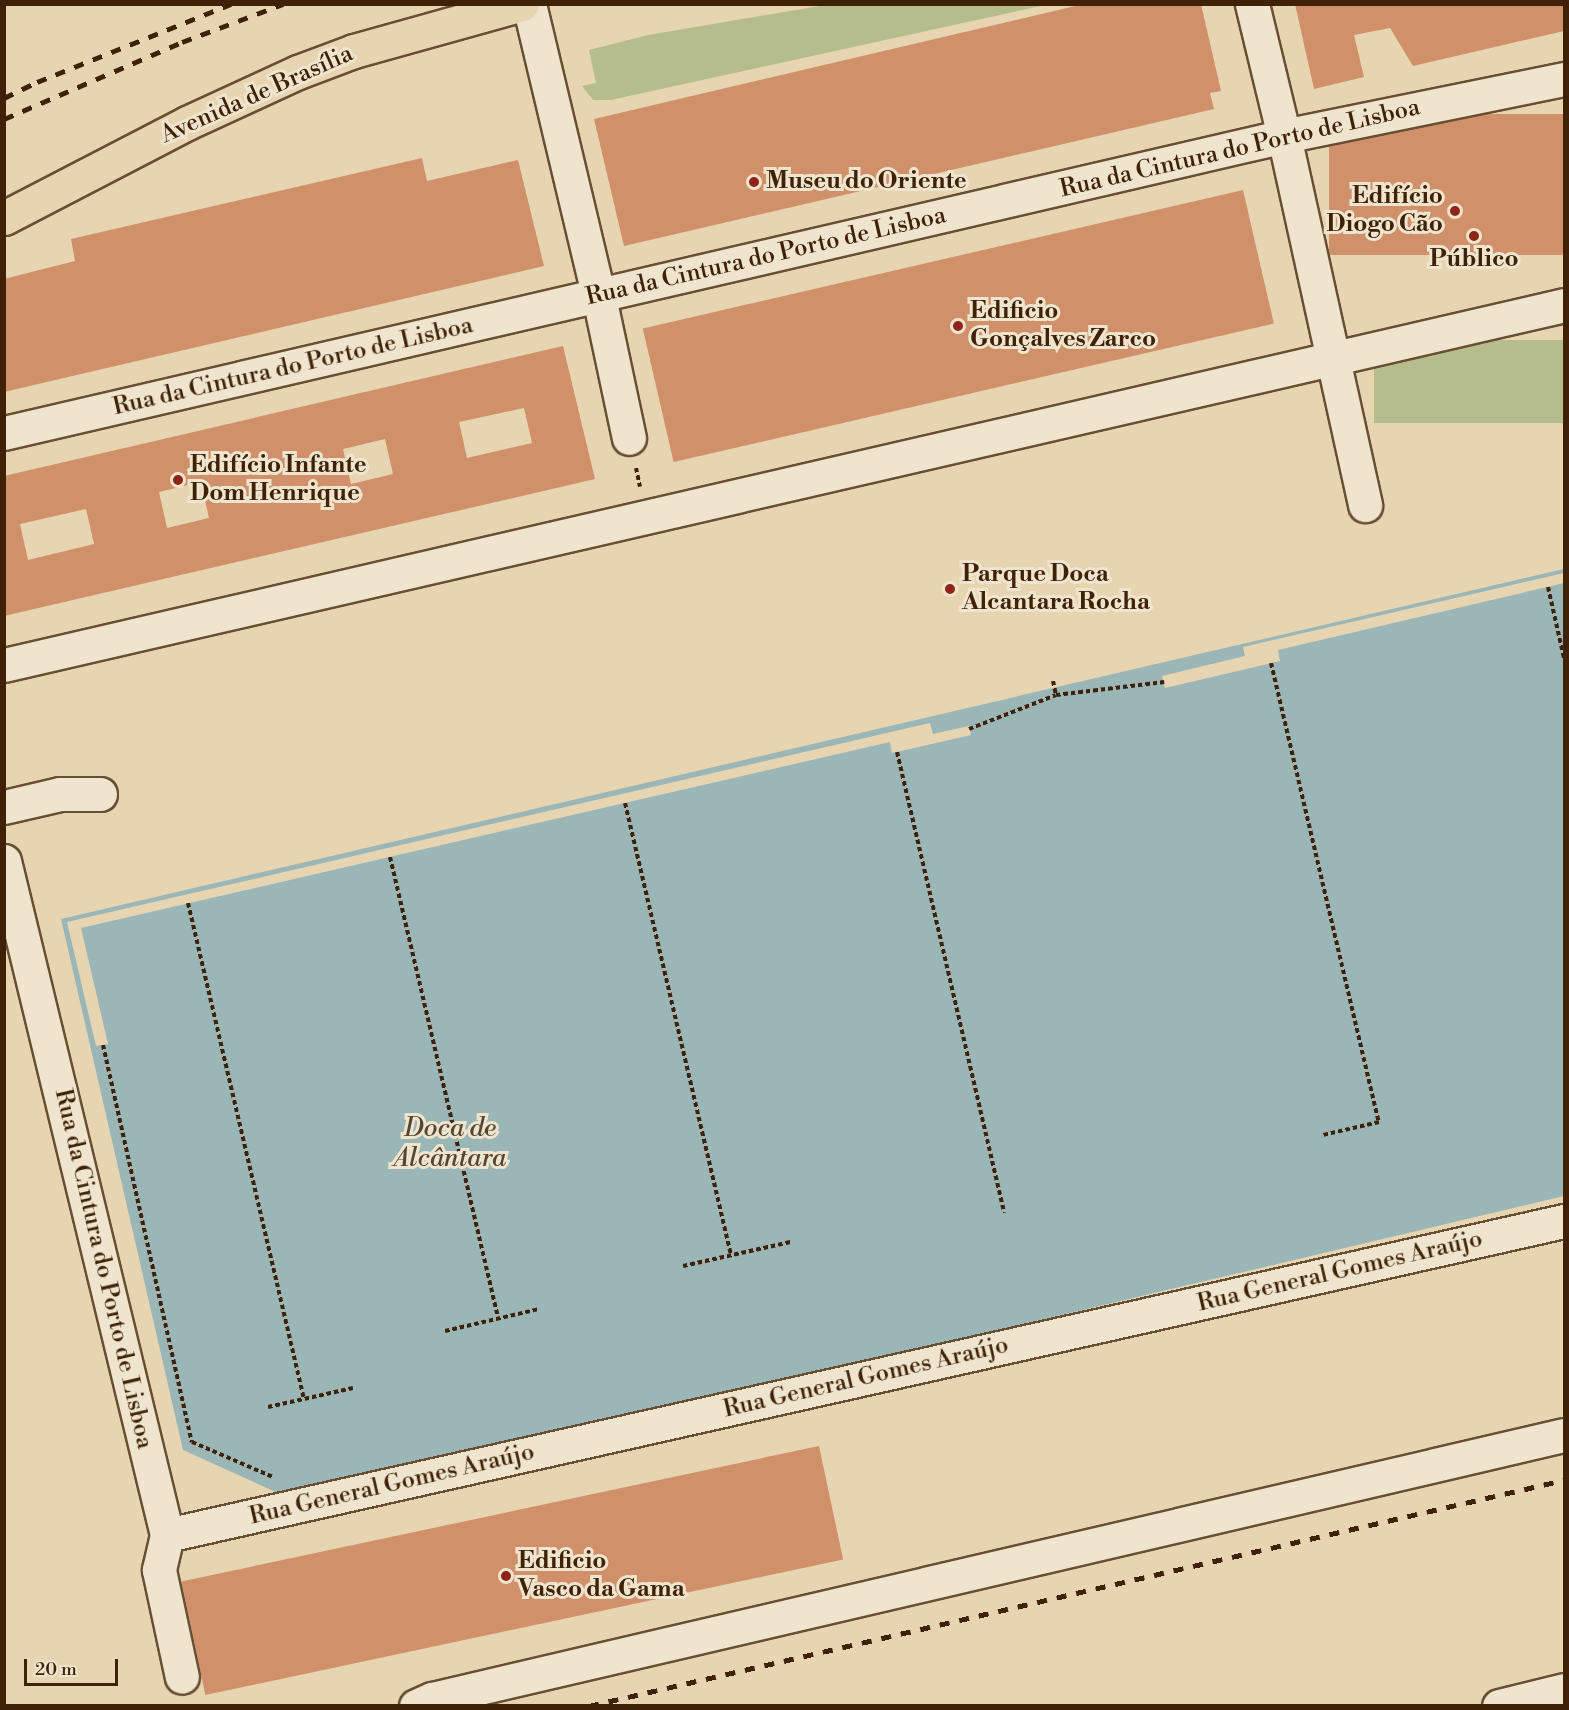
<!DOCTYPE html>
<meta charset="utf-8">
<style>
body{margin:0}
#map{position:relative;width:1569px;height:1710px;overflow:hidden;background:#e7d5b2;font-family:"Libre Bodoni",serif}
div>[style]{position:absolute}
.green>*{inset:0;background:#b6bd8c;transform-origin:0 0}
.water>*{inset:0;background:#9bb6b7}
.pier>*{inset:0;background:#e7d5b2}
.building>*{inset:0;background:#cf906a;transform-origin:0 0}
.path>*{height:4px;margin-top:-2px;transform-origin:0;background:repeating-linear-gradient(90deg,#3e2107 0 4.5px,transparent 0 7.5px)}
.roads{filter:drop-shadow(2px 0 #684e32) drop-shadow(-2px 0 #684e32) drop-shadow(0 2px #684e32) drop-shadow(0 -2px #684e32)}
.minor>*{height:33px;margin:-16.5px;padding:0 16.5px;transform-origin:16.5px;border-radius:16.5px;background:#efe4cd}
.major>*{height:33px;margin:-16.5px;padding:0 16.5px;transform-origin:16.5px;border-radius:16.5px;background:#e7d5b2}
.rail>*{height:4.5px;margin-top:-2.25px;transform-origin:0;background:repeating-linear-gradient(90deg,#3e2107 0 10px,transparent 0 20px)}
.dots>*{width:16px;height:16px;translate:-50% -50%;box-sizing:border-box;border:3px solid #efe4cd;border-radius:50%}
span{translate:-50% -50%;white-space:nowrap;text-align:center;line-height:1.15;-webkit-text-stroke:6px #efe4cd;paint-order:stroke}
.street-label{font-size:24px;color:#3e2107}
.poi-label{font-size:24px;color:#3e2107;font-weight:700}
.left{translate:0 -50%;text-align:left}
.right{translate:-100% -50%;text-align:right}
.water-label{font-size:26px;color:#554633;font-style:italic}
.frame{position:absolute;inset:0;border:6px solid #3e2107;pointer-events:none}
.scale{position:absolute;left:24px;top:1659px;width:94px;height:27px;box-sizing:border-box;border:3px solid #3e2107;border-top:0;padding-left:8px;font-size:18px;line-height:21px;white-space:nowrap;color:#3e2107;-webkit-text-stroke:4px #efe4cd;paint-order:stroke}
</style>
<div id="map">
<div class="green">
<i style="clip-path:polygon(831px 4px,1045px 5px,611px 100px,593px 100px,582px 86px,596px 83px,589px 50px,648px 35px)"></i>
<i style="left:1564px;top:340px;width:83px;height:190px;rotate:90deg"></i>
</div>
<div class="water">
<i style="clip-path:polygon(1564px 569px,1564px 1196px,289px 1498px,183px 1450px,61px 919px)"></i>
</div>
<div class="pier">
<i style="clip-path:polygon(1564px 573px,1564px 583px,1278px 650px,1280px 661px,1165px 688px,1162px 676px,1245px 656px,1243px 647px)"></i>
<i style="clip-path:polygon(930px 723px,933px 734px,969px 726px,971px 735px,892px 753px,890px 742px,81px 928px,108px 1044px,96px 1046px,67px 922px)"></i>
</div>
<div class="building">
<i style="clip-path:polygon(1084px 4px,1201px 4px,1221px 91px,1210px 93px,1214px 109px,624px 246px,594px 119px)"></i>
<i style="clip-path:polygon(1295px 4px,1564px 4px,1564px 31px,1413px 66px,1390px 28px,1354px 35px,1364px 77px,1314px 89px)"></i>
<i style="left:1564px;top:114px;width:141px;height:235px;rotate:90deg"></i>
<i style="clip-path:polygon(422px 158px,427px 181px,518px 160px,544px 266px,4px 392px,4px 279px,75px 261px,71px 239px)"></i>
<i style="left:1243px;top:190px;width:137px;height:616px;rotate:77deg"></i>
<i style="clip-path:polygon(evenodd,563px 346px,595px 479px,4px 616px,4px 476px,563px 346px,524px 408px,532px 443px,467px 458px,459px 422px,524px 408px,563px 346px,385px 439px,393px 474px,351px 484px,343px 449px,385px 439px,563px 346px,201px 482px,209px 518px,167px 528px,159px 492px,201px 482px,563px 346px,86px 509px,94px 544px,28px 560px,20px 524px,86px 509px)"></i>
<i style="left:819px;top:1446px;width:116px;height:652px;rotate:78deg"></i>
</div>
<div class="path">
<i style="left:636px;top:468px;width:19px;rotate:78deg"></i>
<i style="left:1548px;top:587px;width:73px;rotate:77.3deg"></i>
<i style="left:1271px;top:663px;width:472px;rotate:76.8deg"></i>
<i style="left:1379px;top:1122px;width:57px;rotate:166.9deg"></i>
<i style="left:1053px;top:681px;width:14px;rotate:78deg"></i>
<i style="left:969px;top:729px;width:93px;rotate:-21.3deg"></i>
<i style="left:1056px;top:695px;width:109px;rotate:-6.9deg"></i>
<i style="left:897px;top:752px;width:473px;rotate:76.9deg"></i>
<i style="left:625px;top:803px;width:464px;rotate:76.8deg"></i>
<i style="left:390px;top:857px;width:474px;rotate:76.8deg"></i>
<i style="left:188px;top:903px;width:509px;rotate:76.84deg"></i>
<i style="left:103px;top:1045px;width:407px;rotate:77.4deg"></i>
<i style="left:192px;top:1442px;width:88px;rotate:23.4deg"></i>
<i style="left:683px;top:1266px;width:110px;rotate:-12.6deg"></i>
<i style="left:445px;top:1331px;width:97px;rotate:-13.2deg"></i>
<i style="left:268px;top:1407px;width:87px;rotate:-12.6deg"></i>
</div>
<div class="roads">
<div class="minor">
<i style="left:529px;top:4px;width:301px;rotate:76.6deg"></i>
<i style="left:599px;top:297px;width:144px;rotate:78deg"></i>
<i style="left:1252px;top:4px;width:136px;rotate:76.4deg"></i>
<i style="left:1284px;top:136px;width:378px;rotate:77.6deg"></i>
<i style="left:4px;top:433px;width:1314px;rotate:-13.06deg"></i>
<i style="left:1284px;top:136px;width:286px;rotate:-11.5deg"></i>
<i style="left:4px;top:665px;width:1601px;rotate:-12.99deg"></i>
<i style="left:4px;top:807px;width:57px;rotate:-13.1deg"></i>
<i style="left:60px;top:794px;width:40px"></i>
<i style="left:4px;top:861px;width:693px;rotate:76.4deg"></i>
<i style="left:167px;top:1535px;width:36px;rotate:103deg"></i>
<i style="left:159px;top:1570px;width:109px;rotate:77.9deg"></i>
<i style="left:167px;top:1535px;width:1432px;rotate:-12.67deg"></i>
<i style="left:416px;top:1706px;width:17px;rotate:-24deg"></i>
<i style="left:432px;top:1699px;width:1162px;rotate:-13.13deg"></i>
<i style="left:1499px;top:1706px;width:67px;rotate:-13.8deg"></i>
</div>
<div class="major">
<i style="left:4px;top:218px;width:206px;rotate:-27.4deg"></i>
<i style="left:187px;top:123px;width:122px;rotate:-24.7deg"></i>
<i style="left:298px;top:72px;width:60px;rotate:-20.6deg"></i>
<i style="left:354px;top:51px;width:174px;rotate:-15.6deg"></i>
</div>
</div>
<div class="rail">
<i style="left:4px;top:98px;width:37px;rotate:-26deg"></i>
<i style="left:37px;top:82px;width:209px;rotate:-21.9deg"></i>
<i style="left:4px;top:119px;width:194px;rotate:-23.4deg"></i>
<i style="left:182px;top:42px;width:108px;rotate:-20.6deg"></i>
<i style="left:589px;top:1706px;width:1001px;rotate:-13.05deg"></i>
</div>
<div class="dots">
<i style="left:754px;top:182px;background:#8f2418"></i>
<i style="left:1455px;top:211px;background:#8f2418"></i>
<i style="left:1474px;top:236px;background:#8f2418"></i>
<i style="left:958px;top:326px;background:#8f2418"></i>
<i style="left:178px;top:480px;background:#8f2418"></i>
<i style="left:950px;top:589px;background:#8f2418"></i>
<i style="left:506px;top:1576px;background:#8f2418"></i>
</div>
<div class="street-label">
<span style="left:257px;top:95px;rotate:-24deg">Avenida de Brasília</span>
<span style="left:1240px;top:149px;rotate:-13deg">Rua da Cintura do Porto de Lisboa</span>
<span style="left:766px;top:257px;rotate:-13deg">Rua da Cintura do Porto de Lisboa</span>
<span style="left:293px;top:367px;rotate:-13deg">Rua da Cintura do Porto de Lisboa</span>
<span style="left:103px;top:1269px;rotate:77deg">Rua da Cintura do Porto de Lisboa</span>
<span style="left:1340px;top:1272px;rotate:-13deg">Rua General Gomes Araújo</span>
<span style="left:866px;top:1378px;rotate:-13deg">Rua General Gomes Araújo</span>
<span style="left:392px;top:1485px;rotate:-13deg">Rua General Gomes Araújo</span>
</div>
<div class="poi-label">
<span class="left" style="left:766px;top:182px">Museu do Oriente</span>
<span class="right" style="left:1443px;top:211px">Edifício<br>Diogo Cão</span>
<span style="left:1474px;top:260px">Público</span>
<span class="left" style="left:970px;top:326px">Edificio<br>Gonçalves Zarco</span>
<span class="left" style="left:190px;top:480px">Edifício Infante<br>Dom Henrique</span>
<span class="left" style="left:962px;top:589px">Parque Doca<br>Alcantara Rocha</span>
<span class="left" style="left:518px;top:1576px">Edificio<br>Vasco da Gama</span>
</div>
<div class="water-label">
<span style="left:450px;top:1144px">Doca de<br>Alcântara</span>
</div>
<div class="frame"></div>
<div class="scale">20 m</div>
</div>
